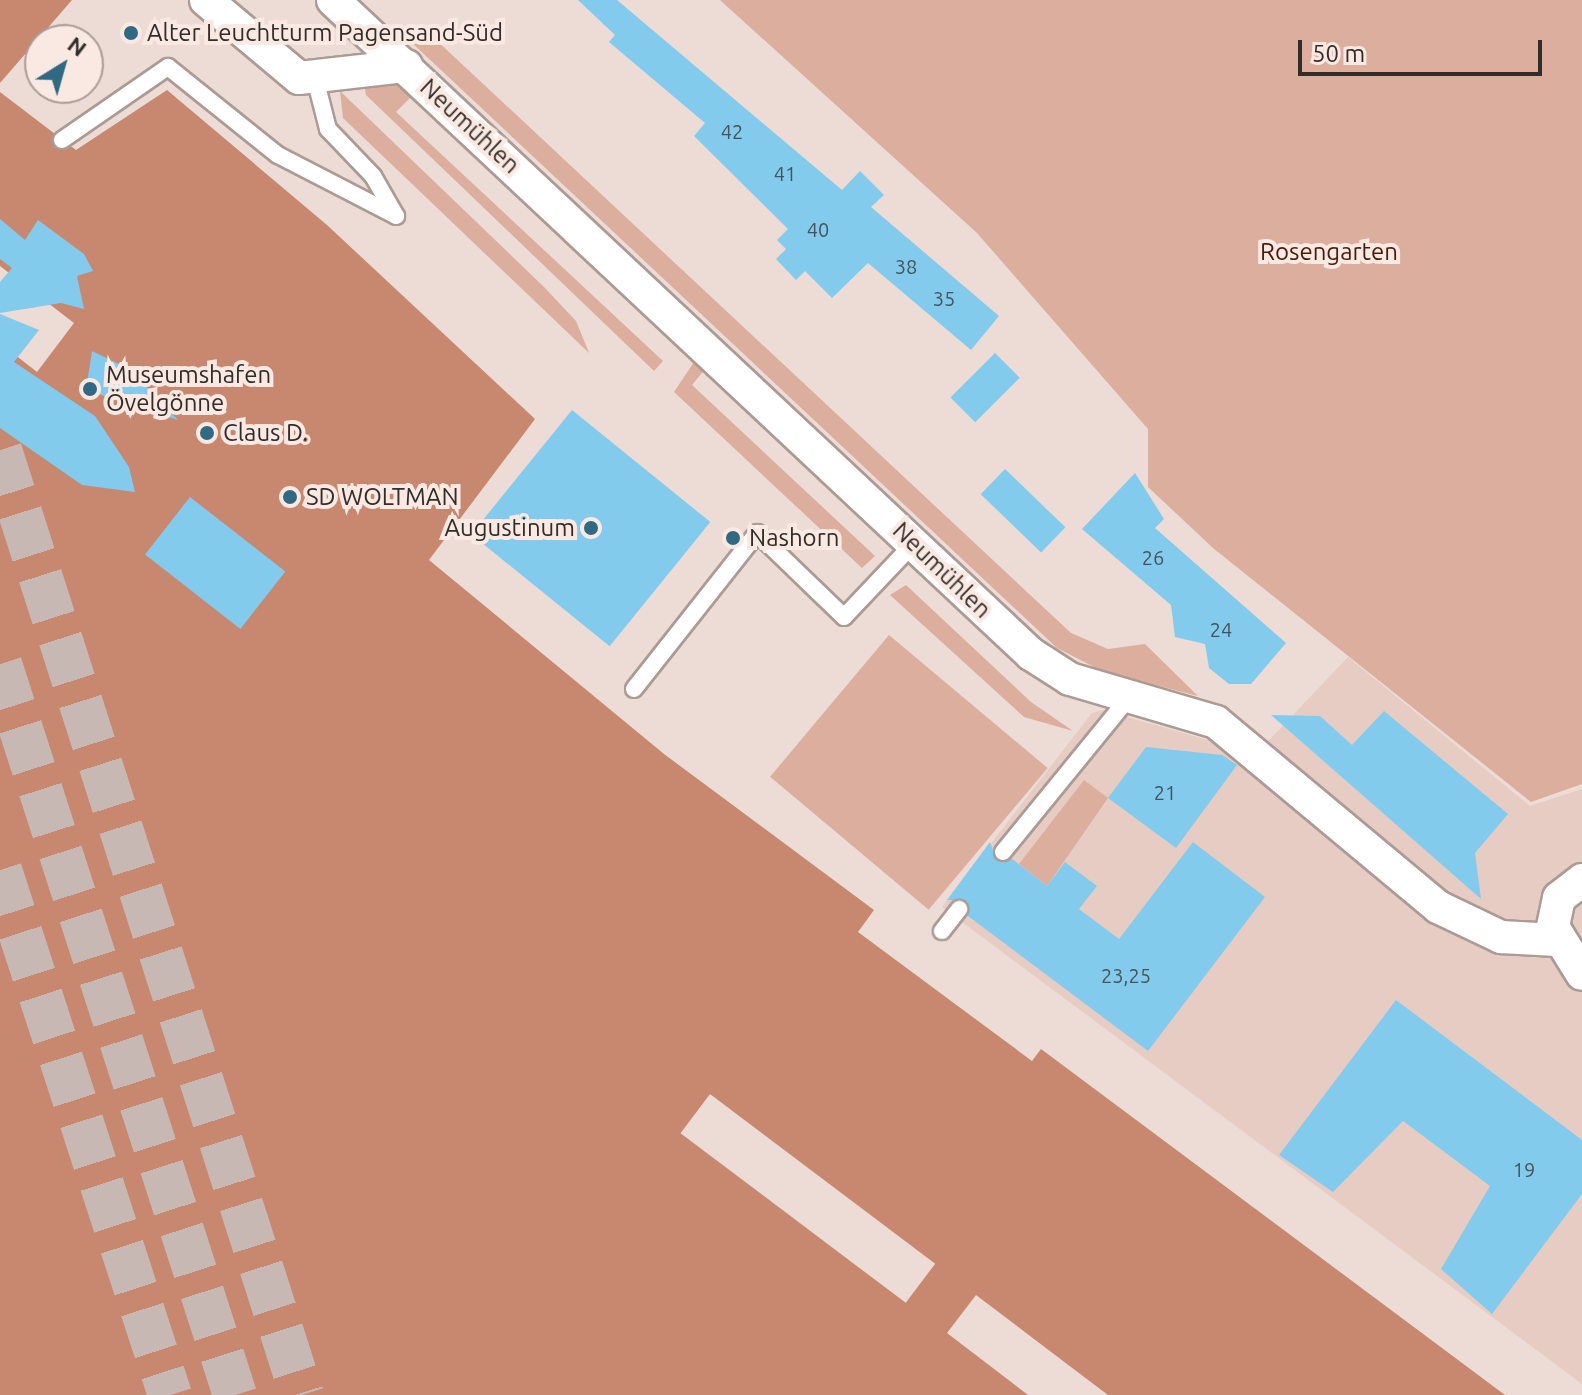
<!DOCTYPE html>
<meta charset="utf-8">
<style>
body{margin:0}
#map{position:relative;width:1582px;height:1395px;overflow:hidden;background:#eddbd5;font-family:Ubuntu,sans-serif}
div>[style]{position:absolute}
.built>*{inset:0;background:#e6ccc3}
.green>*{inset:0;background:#dcae9d;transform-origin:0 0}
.water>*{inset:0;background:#c8876f}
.pier>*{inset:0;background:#eddbd5;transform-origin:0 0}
.building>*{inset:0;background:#82cbed;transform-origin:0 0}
.highway-tunnel>*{height:44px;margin-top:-22px;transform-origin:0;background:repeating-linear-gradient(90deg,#c8b8b3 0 44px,transparent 0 66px)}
.roads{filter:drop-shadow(2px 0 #ab9b95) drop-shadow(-2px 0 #ab9b95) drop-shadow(0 2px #ab9b95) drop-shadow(0 -2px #ab9b95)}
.lane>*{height:16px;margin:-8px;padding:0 8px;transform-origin:8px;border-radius:8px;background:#fff}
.street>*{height:32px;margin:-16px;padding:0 16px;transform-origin:16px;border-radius:16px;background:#fff}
.dots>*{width:22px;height:22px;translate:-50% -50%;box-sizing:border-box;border:4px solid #fae8e2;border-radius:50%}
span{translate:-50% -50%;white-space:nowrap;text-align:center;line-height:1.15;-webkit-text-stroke:8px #fae8e2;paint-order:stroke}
.number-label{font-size:20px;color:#47545b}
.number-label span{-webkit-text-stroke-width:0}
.poi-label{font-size:24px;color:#332d2a}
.left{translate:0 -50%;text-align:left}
.right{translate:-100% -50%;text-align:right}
.street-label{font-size:24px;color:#332d2a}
.park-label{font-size:24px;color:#471d0c}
.north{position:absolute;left:24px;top:24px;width:80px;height:80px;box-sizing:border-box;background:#fae8e2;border:2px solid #aa9d98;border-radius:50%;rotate:37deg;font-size:22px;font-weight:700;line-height:32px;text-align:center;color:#332d2a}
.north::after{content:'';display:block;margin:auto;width:28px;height:36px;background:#306982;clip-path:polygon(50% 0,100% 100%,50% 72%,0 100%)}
.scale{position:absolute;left:1298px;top:40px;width:244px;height:36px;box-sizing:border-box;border:4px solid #332d2a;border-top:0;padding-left:10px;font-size:24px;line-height:28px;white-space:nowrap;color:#332d2a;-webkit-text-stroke:6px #fae8e2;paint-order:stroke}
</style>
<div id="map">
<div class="built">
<i style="clip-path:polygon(1348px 657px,1530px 806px,1582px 789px,1582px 1384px,942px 907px,1092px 713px,1103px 710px,1256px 754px)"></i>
</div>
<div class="green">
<i style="clip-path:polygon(720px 0,1582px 0,1582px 784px,1531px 802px,1213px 548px,1148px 487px,1148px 429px,977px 233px)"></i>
<i style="clip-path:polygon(393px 25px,434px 38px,1071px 633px,1108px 649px,1145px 644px,1198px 696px,1102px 671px,1057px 648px)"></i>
<i style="clip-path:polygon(388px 81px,414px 94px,396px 112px,663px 361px,654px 371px,366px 95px,364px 84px)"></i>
<i style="clip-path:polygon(340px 91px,544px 287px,576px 321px,589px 353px,343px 118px)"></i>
<i style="clip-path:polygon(696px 359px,706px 368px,692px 385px,875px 556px,862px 568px,674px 392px)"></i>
<i style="clip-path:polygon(906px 585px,1031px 702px,1073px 731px,1024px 717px,890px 595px)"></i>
<i style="left:889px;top:635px;width:207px;height:185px;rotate:40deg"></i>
<i style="clip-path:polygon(1084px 780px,1108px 798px,1047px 886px,1019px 864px)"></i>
</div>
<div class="water">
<i style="clip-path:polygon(0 0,72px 0,0 83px)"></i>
<i style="clip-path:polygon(167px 90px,327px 225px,535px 419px,429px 560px,664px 754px,874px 910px,858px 932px,1032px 1061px,1041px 1049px,1505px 1395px,0 1395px,0 92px,76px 150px)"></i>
</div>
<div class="pier">
<i style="clip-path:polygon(0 266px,74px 323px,37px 372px,0 343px)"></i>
<i style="left:710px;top:1094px;width:282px;height:49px;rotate:37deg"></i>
<i style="clip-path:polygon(976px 1295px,1034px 1339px,1108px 1395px,1028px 1395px,947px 1333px)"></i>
</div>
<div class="building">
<i style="clip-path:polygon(578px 0,617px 0,842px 190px,860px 171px,884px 195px,871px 207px,999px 316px,971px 350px,868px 263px,832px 298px,805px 271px,796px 280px,776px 259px,786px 249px,777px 240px,788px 229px,694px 136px,705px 123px,609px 42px,615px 35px)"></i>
<i style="clip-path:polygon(0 219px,25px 240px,38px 220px,84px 254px,93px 271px,77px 276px,84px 309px,61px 303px,0 313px,0 282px,12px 268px,0 259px)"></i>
<i style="clip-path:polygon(0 314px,39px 330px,14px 362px,95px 416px,129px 467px,135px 492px,82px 485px,0 428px)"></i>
<i style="clip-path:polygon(92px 351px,129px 369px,178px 420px,86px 390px)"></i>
<i style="left:995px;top:353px;width:35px;height:63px;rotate:45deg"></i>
<i style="left:572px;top:410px;width:178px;height:160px;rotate:39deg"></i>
<i style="left:1005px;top:469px;width:84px;height:35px;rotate:44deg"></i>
<i style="clip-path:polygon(1135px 473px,1164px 519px,1155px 528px,1286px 643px,1251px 684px,1229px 684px,1209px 668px,1205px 644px,1175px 637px,1171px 605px,1082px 529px)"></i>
<i style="left:190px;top:497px;width:121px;height:73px;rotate:38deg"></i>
<i style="clip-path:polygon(1384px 711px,1508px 814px,1475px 853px,1481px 899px,1271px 715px,1320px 716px,1352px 745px)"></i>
<i style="clip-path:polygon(1146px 747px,1222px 755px,1237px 765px,1176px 848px,1108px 798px)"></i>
<i style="clip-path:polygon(990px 842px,997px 861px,1012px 859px,1047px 886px,1065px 862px,1097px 886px,1079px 909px,1119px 939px,1193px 842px,1265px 897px,1148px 1051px,968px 916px,965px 900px,947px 900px)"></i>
<i style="clip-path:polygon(1396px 1000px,1582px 1140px,1582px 1194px,1492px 1314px,1441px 1269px,1490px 1186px,1403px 1121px,1333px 1192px,1279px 1155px)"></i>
</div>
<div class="highway-tunnel">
<i style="left:0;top:450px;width:992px;rotate:72.28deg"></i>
<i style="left:0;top:664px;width:768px;rotate:72.18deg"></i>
<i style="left:0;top:870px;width:552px;rotate:72.06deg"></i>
</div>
<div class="roads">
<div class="lane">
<i style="left:315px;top:78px;width:53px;rotate:75.7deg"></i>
<i style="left:328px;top:129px;width:65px;rotate:46.2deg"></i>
<i style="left:373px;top:176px;width:46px;rotate:60.1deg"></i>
<i style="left:62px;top:140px;width:129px;rotate:-34.6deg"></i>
<i style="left:168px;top:67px;width:141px;rotate:38.7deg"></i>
<i style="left:278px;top:155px;width:133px;rotate:27.3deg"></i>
<i style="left:634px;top:689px;width:199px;rotate:-51.7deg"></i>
<i style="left:757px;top:533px;width:121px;rotate:44deg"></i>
<i style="left:844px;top:617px;width:102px;rotate:-46.6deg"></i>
<i style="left:1003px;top:852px;width:198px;rotate:-50.8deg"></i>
<i style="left:942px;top:931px;width:28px;rotate:-52deg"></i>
</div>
<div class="street">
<i style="left:206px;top:0;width:121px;rotate:40deg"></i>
<i style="left:299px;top:78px;width:108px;rotate:-6.4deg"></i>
<i style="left:333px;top:0;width:957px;rotate:43.14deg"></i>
<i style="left:1031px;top:654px;width:46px;rotate:32.7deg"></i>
<i style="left:1070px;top:679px;width:152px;rotate:16.4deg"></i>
<i style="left:1216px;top:722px;width:289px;rotate:39.8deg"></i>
<i style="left:1438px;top:907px;width:70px;rotate:25.5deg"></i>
<i style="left:1501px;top:937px;width:55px;rotate:3.1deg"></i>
<i style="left:1582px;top:880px;width:29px;rotate:142deg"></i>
<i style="left:1559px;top:898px;width:30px;rotate:102deg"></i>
<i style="left:1553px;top:927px;width:55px;rotate:58.3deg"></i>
</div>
</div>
<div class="dots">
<i style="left:131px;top:33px;background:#306982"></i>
<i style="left:90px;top:389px;background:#306982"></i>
<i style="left:207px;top:433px;background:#306982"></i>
<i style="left:290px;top:497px;background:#306982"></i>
<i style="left:591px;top:528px;background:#306982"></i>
<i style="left:733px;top:538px;background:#306982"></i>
</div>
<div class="number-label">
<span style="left:732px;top:131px">42</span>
<span style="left:785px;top:173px">41</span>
<span style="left:818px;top:229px">40</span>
<span style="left:906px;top:266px">38</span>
<span style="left:944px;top:298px">35</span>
<span style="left:1153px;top:557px">26</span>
<span style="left:1221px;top:629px">24</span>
<span style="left:1165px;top:792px">21</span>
<span style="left:1126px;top:975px">23,25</span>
<span style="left:1524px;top:1169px">19</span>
</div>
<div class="poi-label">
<span class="left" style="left:147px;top:33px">Alter Leuchtturm Pagensand-Süd</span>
<span class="left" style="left:106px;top:389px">Museumshafen<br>Övelgönne</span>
<span class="left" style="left:223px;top:433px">Claus D.</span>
<span class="left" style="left:306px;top:497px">SD WOLTMAN</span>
<span class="right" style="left:575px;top:528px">Augustinum</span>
<span class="left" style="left:749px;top:538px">Nashorn</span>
</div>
<div class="street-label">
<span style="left:470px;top:126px;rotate:43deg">Neumühlen</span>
<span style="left:942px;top:570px;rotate:44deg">Neumühlen</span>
</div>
<div class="park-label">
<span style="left:1329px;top:252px">Rosengarten</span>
</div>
<div class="north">N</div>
<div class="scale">50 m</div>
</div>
